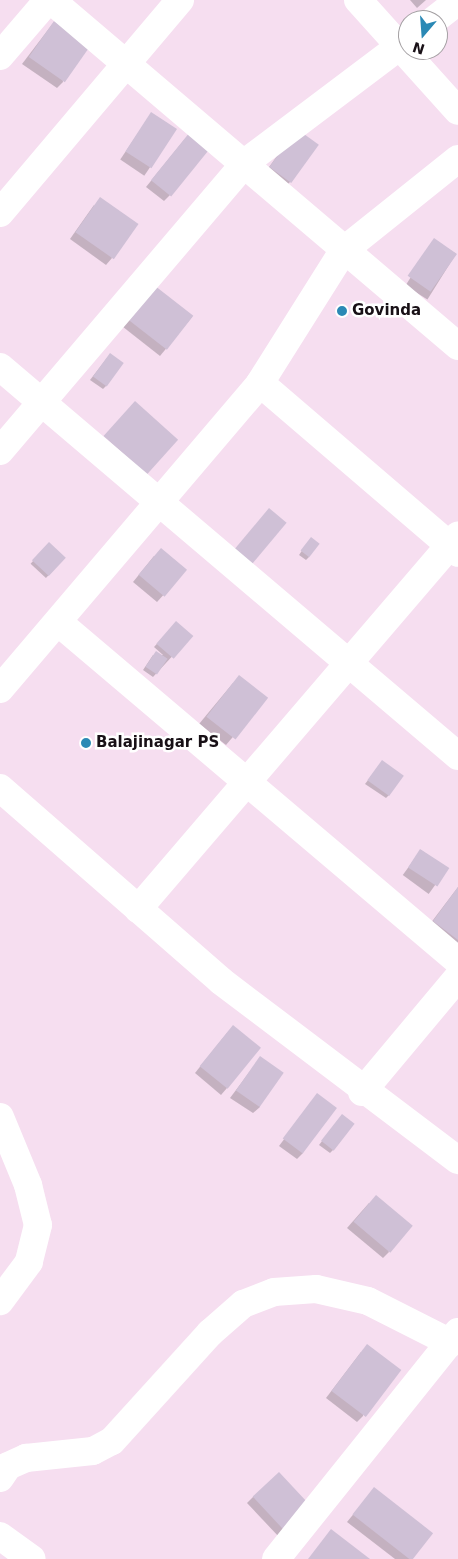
<!DOCTYPE html>
<style>
body{margin:0}
#map{position:relative;width:458px;height:1559px;overflow:hidden;background:#f6def0;font-family:"DejaVu Sans",sans-serif}
div>[style]{position:absolute}
.shadow>*{inset:0;background:#0003;transform-origin:0 0}
.building>*{inset:0;background:#cfc0d6;transform-origin:0 0}
.minor>*{height:28px;margin:-14px;padding:0 14px;transform-origin:14px;border-radius:14px;background:#fff}
.dots>*{width:14px;height:14px;translate:-50% -50%;box-sizing:border-box;border:2px solid #fff;border-radius:50%}
span{translate:-50% -50%;white-space:nowrap;text-align:center;line-height:1.15;-webkit-text-stroke:5px #fff;paint-order:stroke}
.poi-label{font-size:15px;color:#181016;font-weight:700}
.left{translate:0 -50%;text-align:left}
.north{position:absolute;left:398px;top:10px;width:50px;height:50px;box-sizing:border-box;background:#fff;border:1px solid #a39fa2;border-radius:50%;rotate:198deg;font-size:14px;font-weight:700;line-height:20px;text-align:center;color:#181016}
.north::after{content:'';display:block;margin:auto;width:18px;height:22px;background:#2b89b5;clip-path:polygon(50% 0,100% 100%,50% 72%,0 100%)}
</style>
<div id="map">
<div class="shadow">
<i style="clip-path:polygon(410px 0,426px 0,417px 8px)"></i>
<i style="clip-path:polygon(54px 22px,63px 82px,57px 88px,22px 64px)"></i>
<i style="left:151px;top:114px;width:29px;height:55px;rotate:34deg"></i>
<i style="clip-path:polygon(290px 138px,290px 182px,284px 188px,264px 174px)"></i>
<i style="clip-path:polygon(184px 140px,170px 195px,164px 201px,146px 187px)"></i>
<i style="clip-path:polygon(94px 205px,112px 258px,106px 265px,70px 239px)"></i>
<i style="left:434px;top:240px;width:26px;height:54px;rotate:32deg"></i>
<i style="clip-path:polygon(143px 290px,192px 317px,160px 356px,118px 323px)"></i>
<i style="clip-path:polygon(107px 358px,106px 386px,103px 389px,90px 380px)"></i>
<i style="clip-path:polygon(308px 542px,309px 557px,306px 560px,299px 555px)"></i>
<i style="left:49px;top:544px;width:21px;height:27px;rotate:43deg"></i>
<i style="clip-path:polygon(154px 556px,186px 570px,157px 602px,133px 582px)"></i>
<i style="clip-path:polygon(176px 623px,191px 636px,153px 677px,143px 670px,153px 655px,163px 655px,154px 647px)"></i>
<i style="clip-path:polygon(233px 683px,266px 698px,226px 745px,199px 724px)"></i>
<i style="clip-path:polygon(382px 762px,389px 795px,386px 798px,365px 784px)"></i>
<i style="left:421px;top:850px;width:32px;height:31px;rotate:36deg"></i>
<i style="clip-path:polygon(458px 887px,458px 946px,427px 928px)"></i>
<i style="clip-path:polygon(227px 1033px,227px 1088px,221px 1095px,195px 1073px)"></i>
<i style="clip-path:polygon(260px 1058px,260px 1107px,253px 1113px,230px 1098px)"></i>
<i style="clip-path:polygon(317px 1095px,303px 1153px,297px 1159px,279px 1146px)"></i>
<i style="clip-path:polygon(339px 1119px,333px 1150px,330px 1153px,319px 1145px)"></i>
<i style="clip-path:polygon(369px 1203px,389px 1252px,383px 1258px,347px 1228px)"></i>
<i style="clip-path:polygon(361px 1352px,363px 1416px,357px 1422px,326px 1398px)"></i>
<i style="clip-path:polygon(374px 1489px,431px 1533px,411px 1559px,395px 1559px,347px 1522px)"></i>
<i style="clip-path:polygon(253px 1497px,310px 1507px,279px 1537px,247px 1503px)"></i>
</div>
<div class="building">
<i style="left:54px;top:21px;width:44px;height:44px;rotate:35deg"></i>
<i style="left:151px;top:112px;width:31px;height:47px;rotate:33deg"></i>
<i style="left:297px;top:129px;width:27px;height:47px;rotate:36deg"></i>
<i style="left:190px;top:132px;width:26px;height:62px;rotate:39deg"></i>
<i style="left:100px;top:197px;width:47px;height:43px;rotate:35deg"></i>
<i style="left:434px;top:238px;width:28px;height:46px;rotate:35deg"></i>
<i style="left:150px;top:282px;width:55px;height:43px;rotate:38deg"></i>
<i style="left:110px;top:353px;width:17px;height:29px;rotate:36deg"></i>
<i style="left:135px;top:401px;width:58px;height:47px;rotate:42deg"></i>
<i style="left:269px;top:508px;width:23px;height:55px;rotate:40deg"></i>
<i style="left:311px;top:537px;width:11px;height:17px;rotate:38deg"></i>
<i style="left:49px;top:542px;width:23px;height:25px;rotate:43deg"></i>
<i style="left:161px;top:548px;width:34px;height:35px;rotate:40deg"></i>
<i style="left:176px;top:621px;width:23px;height:30px;rotate:41deg"></i>
<i style="left:156px;top:651px;width:14px;height:19px;rotate:34deg"></i>
<i style="left:239px;top:675px;width:37px;height:53px;rotate:38deg"></i>
<i style="left:382px;top:760px;width:27px;height:25px;rotate:36deg"></i>
<i style="left:420px;top:849px;width:35px;height:22px;rotate:33deg"></i>
<i style="clip-path:polygon(458px 887px,458px 940px,433px 921px)"></i>
<i style="left:233px;top:1025px;width:36px;height:53px;rotate:39deg"></i>
<i style="left:260px;top:1056px;width:29px;height:42px;rotate:35deg"></i>
<i style="left:317px;top:1093px;width:25px;height:57px;rotate:37deg"></i>
<i style="left:342px;top:1114px;width:16px;height:34px;rotate:38deg"></i>
<i style="left:376px;top:1195px;width:48px;height:35px;rotate:40deg"></i>
<i style="left:367px;top:1344px;width:43px;height:59px;rotate:37deg"></i>
<i style="left:279px;top:1472px;width:48px;height:36px;rotate:47deg"></i>
<i style="left:374px;top:1487px;width:75px;height:35px;rotate:38deg"></i>
<i style="clip-path:polygon(331px 1529px,370px 1559px,308px 1559px)"></i>
</div>
<div class="minor">
<i style="left:51px;top:0;width:534px;rotate:40.37deg"></i>
<i style="left:358px;top:0;width:149px;rotate:48deg"></i>
<i style="left:434px;top:20px;width:31px;rotate:-38deg"></i>
<i style="left:0;top:56px;width:74px;rotate:-49.4deg"></i>
<i style="left:0;top:213px;width:279px;rotate:-49.8deg"></i>
<i style="left:0;top:367px;width:601px;rotate:40.34deg"></i>
<i style="left:260px;top:383px;width:261px;rotate:40.6deg"></i>
<i style="left:0;top:451px;width:380px;rotate:-49.6deg"></i>
<i style="left:246px;top:162px;width:203px;rotate:-37deg"></i>
<i style="left:58px;top:622px;width:524px;rotate:40.28deg"></i>
<i style="left:0;top:689px;width:402px;rotate:-49.6deg"></i>
<i style="left:260px;top:383px;width:156px;rotate:-57.8deg"></i>
<i style="left:343px;top:251px;width:147px;rotate:-38.7deg"></i>
<i style="left:0;top:788px;width:293px;rotate:41.1deg"></i>
<i style="left:221px;top:981px;width:297px;rotate:37.1deg"></i>
<i style="left:138px;top:909px;width:492px;rotate:-49.4deg"></i>
<i style="left:362px;top:1092px;width:150px;rotate:-50.1deg"></i>
<i style="left:0;top:1117px;width:74px;rotate:67.6deg"></i>
<i style="left:28px;top:1185px;width:41px;rotate:76deg"></i>
<i style="left:38px;top:1225px;width:38px;rotate:104deg"></i>
<i style="left:29px;top:1262px;width:49px;rotate:126.6deg"></i>
<i style="left:0;top:1478px;width:14px;rotate:-56deg"></i>
<i style="left:8px;top:1466px;width:20px;rotate:-24deg"></i>
<i style="left:26px;top:1458px;width:67px;rotate:-6deg"></i>
<i style="left:93px;top:1451px;width:21px;rotate:-28deg"></i>
<i style="left:112px;top:1441px;width:146px;rotate:-47.8deg"></i>
<i style="left:210px;top:1333px;width:44px;rotate:-41.3deg"></i>
<i style="left:243px;top:1304px;width:33px;rotate:-21deg"></i>
<i style="left:274px;top:1292px;width:42px;rotate:-4.1deg"></i>
<i style="left:316px;top:1289px;width:53px;rotate:13deg"></i>
<i style="left:368px;top:1301px;width:93px;rotate:26.8deg"></i>
<i style="left:0;top:1536px;width:39px;rotate:36deg"></i>
<i style="left:276px;top:1559px;width:291px;rotate:-51.3deg"></i>
</div>
<div class="dots">
<i style="left:342px;top:311px;background:#2b89b5"></i>
<i style="left:86px;top:743px;background:#2b89b5"></i>
</div>
<div class="poi-label">
<span class="left" style="left:352px;top:311px">Govinda</span>
<span class="left" style="left:96px;top:743px">Balajinagar PS</span>
</div>
<div class="north">N</div>
</div>
